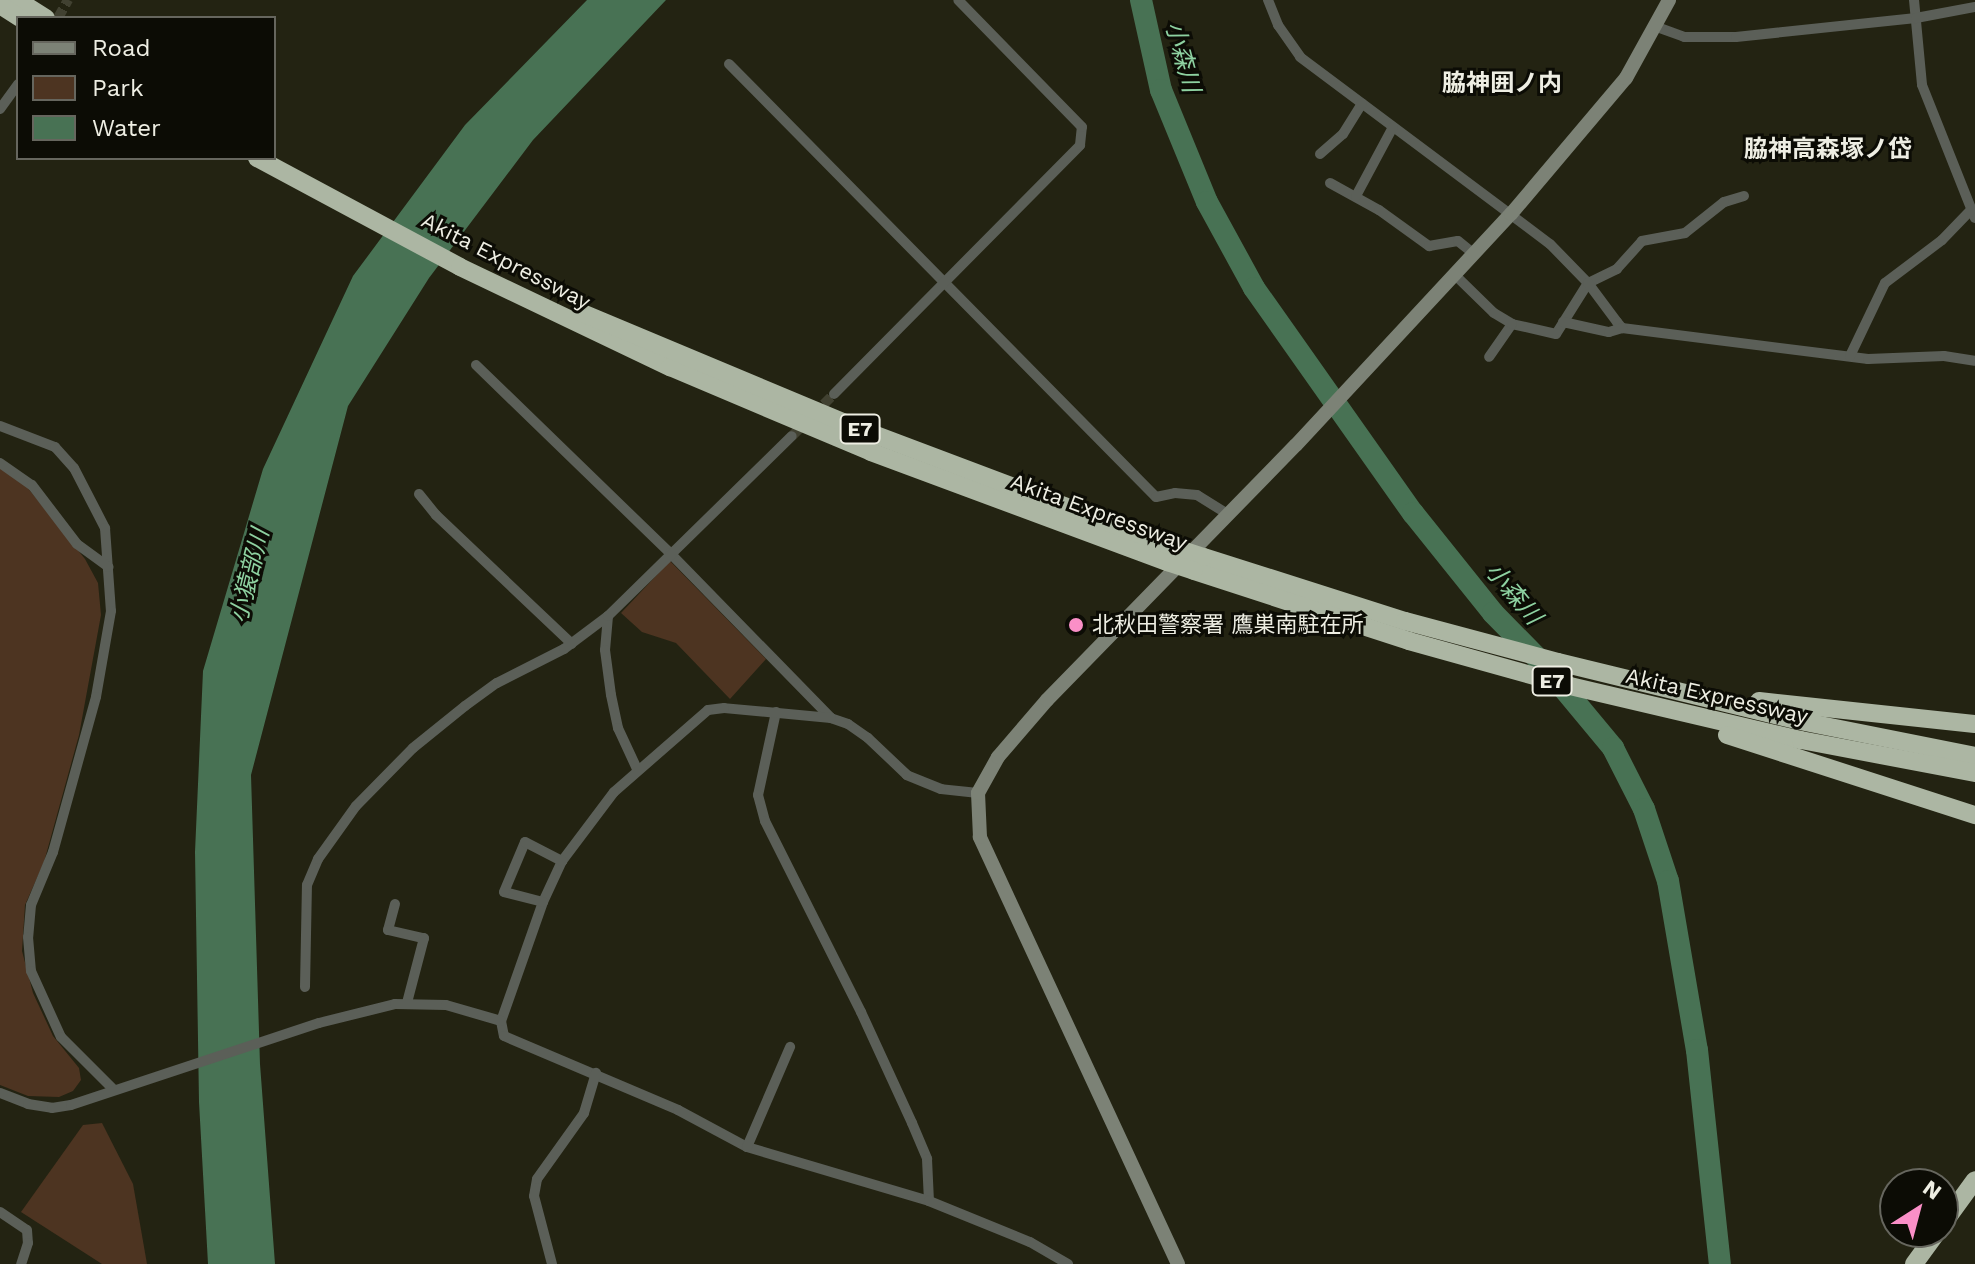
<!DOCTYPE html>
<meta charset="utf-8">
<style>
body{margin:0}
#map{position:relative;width:1975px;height:1264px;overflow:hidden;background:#232312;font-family:"Work Sans","Noto Sans JP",sans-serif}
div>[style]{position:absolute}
.green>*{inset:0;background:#4d3421}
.water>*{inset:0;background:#487254}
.river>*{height:22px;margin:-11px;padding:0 11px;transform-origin:11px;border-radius:11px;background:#487254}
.street-tunnel>*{height:10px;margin-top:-5px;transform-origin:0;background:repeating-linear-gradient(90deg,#414131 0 10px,transparent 0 15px)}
.street>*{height:10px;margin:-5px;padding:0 5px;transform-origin:5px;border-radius:5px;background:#5b5f58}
.secondary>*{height:14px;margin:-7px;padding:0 7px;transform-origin:7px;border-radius:7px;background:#7c8276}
.highway>*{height:18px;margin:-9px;padding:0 9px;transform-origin:9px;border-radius:9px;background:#acb6a3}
.highway-bridge>*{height:18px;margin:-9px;padding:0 9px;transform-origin:9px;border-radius:9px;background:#acb6a3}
.dots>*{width:22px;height:22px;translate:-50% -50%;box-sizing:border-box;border:4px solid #0c0c05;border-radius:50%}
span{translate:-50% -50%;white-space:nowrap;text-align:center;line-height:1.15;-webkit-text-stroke:6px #0c0c05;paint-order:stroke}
.shield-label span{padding:2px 6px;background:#0c0c05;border:2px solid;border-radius:6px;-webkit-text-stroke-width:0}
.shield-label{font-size:20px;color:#eeeee3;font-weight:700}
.street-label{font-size:22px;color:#eeeee3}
.poi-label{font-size:22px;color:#eeeee3}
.left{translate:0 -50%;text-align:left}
.water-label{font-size:24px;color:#8ed2a1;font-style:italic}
.neighbourhood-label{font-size:24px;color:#eeeee3;font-weight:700}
.legend{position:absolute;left:16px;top:16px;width:260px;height:144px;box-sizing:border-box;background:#0c0c05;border:2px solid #66665e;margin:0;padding:10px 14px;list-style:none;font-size:24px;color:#eeeee3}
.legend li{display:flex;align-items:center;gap:16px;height:40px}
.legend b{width:40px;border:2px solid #66665e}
.north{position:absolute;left:1879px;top:1168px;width:80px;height:80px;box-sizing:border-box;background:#0c0c05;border:2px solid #66665e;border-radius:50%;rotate:36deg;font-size:22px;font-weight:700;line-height:32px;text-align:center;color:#eeeee3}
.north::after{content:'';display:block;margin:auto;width:28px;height:36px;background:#fa8fc7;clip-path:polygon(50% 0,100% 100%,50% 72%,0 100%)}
</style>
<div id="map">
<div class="green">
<i style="clip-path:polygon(0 468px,27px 487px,85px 559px,98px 583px,101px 615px,79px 735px,44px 862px,25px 905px,22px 951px,33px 993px,53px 1036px,79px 1068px,81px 1080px,73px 1091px,59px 1097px,28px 1096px,0 1085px)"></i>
<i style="clip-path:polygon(670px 561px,766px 659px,730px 699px,676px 643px,642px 632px,621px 613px)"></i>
<i style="clip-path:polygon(102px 1123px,133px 1184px,147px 1264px,102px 1264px,21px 1212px,83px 1125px)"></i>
</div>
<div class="water">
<i style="clip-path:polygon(587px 0,666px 0,533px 140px,429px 278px,348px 406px,251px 775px,260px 1064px,275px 1264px,208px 1264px,199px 1102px,195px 852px,203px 671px,263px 469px,353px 276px,465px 125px)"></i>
</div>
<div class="river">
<i style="left:1141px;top:0;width:92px;rotate:77.5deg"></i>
<i style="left:1161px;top:90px;width:121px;rotate:67.7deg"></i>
<i style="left:1207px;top:202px;width:98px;rotate:61.3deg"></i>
<i style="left:1254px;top:288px;width:276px;rotate:54.8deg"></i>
<i style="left:1413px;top:513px;width:128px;rotate:51.3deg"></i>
<i style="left:1493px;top:613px;width:74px;rotate:45.5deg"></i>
<i style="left:1545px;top:666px;width:107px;rotate:50.3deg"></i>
<i style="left:1613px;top:748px;width:68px;rotate:63.1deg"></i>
<i style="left:1644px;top:809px;width:76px;rotate:71.6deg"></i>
<i style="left:1668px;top:881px;width:171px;rotate:80.3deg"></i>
<i style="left:1697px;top:1050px;width:215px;rotate:83.9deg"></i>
</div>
<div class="street-tunnel">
<i style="left:58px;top:18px;width:21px;rotate:-61deg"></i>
<i style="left:792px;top:436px;width:59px;rotate:-45deg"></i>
</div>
<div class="street">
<i style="left:1268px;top:0;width:27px;rotate:68deg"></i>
<i style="left:1278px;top:25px;width:39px;rotate:55deg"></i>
<i style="left:1300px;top:57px;width:312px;rotate:36.8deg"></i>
<i style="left:1550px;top:244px;width:54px;rotate:45.7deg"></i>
<i style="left:1588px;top:283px;width:60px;rotate:122.1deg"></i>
<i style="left:1556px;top:334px;width:45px;rotate:-167.2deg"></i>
<i style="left:1512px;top:324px;width:40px;rotate:124.9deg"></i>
<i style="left:1914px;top:0;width:85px;rotate:84.6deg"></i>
<i style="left:1922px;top:85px;width:143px;rotate:68.3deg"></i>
<i style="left:1657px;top:27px;width:29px;rotate:20deg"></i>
<i style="left:1684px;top:37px;width:52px"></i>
<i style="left:1736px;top:37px;width:181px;rotate:-6deg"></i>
<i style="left:1916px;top:18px;width:60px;rotate:-10.6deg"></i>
<i style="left:729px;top:64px;width:608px;rotate:45.4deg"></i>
<i style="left:1156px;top:497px;width:19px;rotate:-12deg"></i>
<i style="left:1175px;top:493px;width:22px;rotate:5deg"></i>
<i style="left:1197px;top:495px;width:36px;rotate:32deg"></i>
<i style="left:0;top:109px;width:31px;rotate:-54deg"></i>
<i style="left:1320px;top:154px;width:30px;rotate:-41deg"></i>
<i style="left:1343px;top:134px;width:36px;rotate:-58deg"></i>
<i style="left:1330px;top:183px;width:56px;rotate:28.9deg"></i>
<i style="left:1379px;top:210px;width:62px;rotate:35.8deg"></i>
<i style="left:1429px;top:246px;width:29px;rotate:-10deg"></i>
<i style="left:1458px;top:241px;width:21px;rotate:39deg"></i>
<i style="left:1356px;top:196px;width:78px;rotate:-61.8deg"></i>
<i style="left:1744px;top:196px;width:21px;rotate:163deg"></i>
<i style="left:1724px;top:202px;width:50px;rotate:141.5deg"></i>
<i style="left:1685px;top:233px;width:44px;rotate:169.5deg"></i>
<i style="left:1642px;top:241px;width:38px;rotate:132deg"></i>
<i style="left:1617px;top:269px;width:32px;rotate:154deg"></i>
<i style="left:1588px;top:283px;width:49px;rotate:53.4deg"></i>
<i style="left:1617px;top:322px;width:8px;rotate:50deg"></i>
<i style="left:1622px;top:328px;width:248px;rotate:7.2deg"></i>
<i style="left:1868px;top:359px;width:76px;rotate:-2.3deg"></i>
<i style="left:1944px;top:356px;width:31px;rotate:9deg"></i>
<i style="left:1455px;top:275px;width:54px;rotate:44.3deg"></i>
<i style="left:1494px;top:313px;width:21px;rotate:31deg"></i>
<i style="left:1563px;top:322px;width:47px;rotate:12.3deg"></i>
<i style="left:1609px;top:332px;width:14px;rotate:-17deg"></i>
<i style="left:1850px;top:356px;width:81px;rotate:-64.4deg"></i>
<i style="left:1885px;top:283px;width:71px;rotate:-37deg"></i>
<i style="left:1942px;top:240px;width:42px;rotate:-46deg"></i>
<i style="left:476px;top:365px;width:270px;rotate:44.1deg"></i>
<i style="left:670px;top:553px;width:231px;rotate:45.7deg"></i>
<i style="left:834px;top:394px;width:350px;rotate:-45.3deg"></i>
<i style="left:1080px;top:145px;width:18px;rotate:-84deg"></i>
<i style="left:1082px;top:127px;width:177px;rotate:-134.3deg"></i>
<i style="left:0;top:426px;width:59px;rotate:20.9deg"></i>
<i style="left:55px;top:447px;width:28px;rotate:48deg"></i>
<i style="left:74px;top:468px;width:68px;rotate:62.7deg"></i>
<i style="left:105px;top:528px;width:83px;rotate:85.9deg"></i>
<i style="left:111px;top:611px;width:87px;rotate:99.9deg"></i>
<i style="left:96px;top:697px;width:161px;rotate:105.5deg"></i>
<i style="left:53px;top:852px;width:57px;rotate:112.5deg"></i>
<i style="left:31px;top:905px;width:32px;rotate:95deg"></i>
<i style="left:28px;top:937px;width:34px;rotate:85deg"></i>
<i style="left:31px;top:971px;width:72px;rotate:65.6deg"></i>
<i style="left:61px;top:1037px;width:75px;rotate:45deg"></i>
<i style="left:0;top:463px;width:39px;rotate:35deg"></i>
<i style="left:32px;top:485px;width:74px;rotate:52.7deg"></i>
<i style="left:77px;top:544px;width:39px;rotate:36deg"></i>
<i style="left:419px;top:494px;width:27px;rotate:51deg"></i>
<i style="left:436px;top:515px;width:187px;rotate:43.5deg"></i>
<i style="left:608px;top:616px;width:34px;rotate:95deg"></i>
<i style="left:605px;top:650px;width:45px;rotate:82.4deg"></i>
<i style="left:611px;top:695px;width:34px;rotate:78deg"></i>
<i style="left:618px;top:728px;width:45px;rotate:65.1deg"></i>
<i style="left:776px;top:712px;width:85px;rotate:102.2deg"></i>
<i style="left:758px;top:795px;width:27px;rotate:75deg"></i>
<i style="left:765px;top:821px;width:214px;rotate:63.3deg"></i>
<i style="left:861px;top:1012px;width:122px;rotate:65.3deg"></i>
<i style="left:912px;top:1123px;width:39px;rotate:67deg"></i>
<i style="left:927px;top:1159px;width:42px;rotate:87.3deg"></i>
<i style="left:978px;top:793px;width:37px;rotate:-174deg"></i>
<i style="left:941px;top:789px;width:37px;rotate:-158deg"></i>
<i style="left:907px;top:775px;width:54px;rotate:-136.5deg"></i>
<i style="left:868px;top:738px;width:24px;rotate:-145deg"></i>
<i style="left:848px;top:724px;width:18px;rotate:-161deg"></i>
<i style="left:831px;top:718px;width:107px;rotate:-174.7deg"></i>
<i style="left:724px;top:708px;width:16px;rotate:173deg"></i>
<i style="left:708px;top:710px;width:125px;rotate:138.9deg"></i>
<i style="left:614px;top:792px;width:86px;rotate:127deg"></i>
<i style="left:562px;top:861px;width:45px;rotate:114.9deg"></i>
<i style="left:543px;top:902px;width:126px;rotate:109.4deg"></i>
<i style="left:501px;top:1021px;width:15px;rotate:79deg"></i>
<i style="left:504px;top:1036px;width:189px;rotate:23deg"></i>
<i style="left:678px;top:1110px;width:78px;rotate:28.2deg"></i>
<i style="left:747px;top:1147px;width:190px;rotate:16.5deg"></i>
<i style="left:929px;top:1201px;width:109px;rotate:22.1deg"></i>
<i style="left:1030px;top:1242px;width:44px;rotate:30.1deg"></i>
<i style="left:543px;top:902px;width:40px;rotate:-165.6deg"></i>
<i style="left:504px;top:892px;width:54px;rotate:-67.2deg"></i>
<i style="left:525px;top:842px;width:42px;rotate:27.2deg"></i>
<i style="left:395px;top:904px;width:27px;rotate:105deg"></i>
<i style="left:388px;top:930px;width:37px;rotate:13deg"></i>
<i style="left:424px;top:938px;width:67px;rotate:104.7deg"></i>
<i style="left:305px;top:987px;width:102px;rotate:-88.9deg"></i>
<i style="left:307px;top:885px;width:28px;rotate:-67deg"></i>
<i style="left:318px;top:859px;width:65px;rotate:-54.4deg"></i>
<i style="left:356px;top:806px;width:81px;rotate:-45.5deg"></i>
<i style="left:413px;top:748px;width:67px;rotate:-38.9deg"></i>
<i style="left:465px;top:706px;width:39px;rotate:-36deg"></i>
<i style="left:497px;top:683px;width:75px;rotate:-26.9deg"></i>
<i style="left:564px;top:649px;width:55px;rotate:-36.9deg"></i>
<i style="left:608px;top:616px;width:257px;rotate:-44.4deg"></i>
<i style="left:0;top:1093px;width:30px;rotate:21deg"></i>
<i style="left:28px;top:1104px;width:24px;rotate:9deg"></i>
<i style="left:52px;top:1108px;width:19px;rotate:-9deg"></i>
<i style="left:71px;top:1105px;width:261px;rotate:-18.3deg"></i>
<i style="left:319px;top:1023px;width:78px;rotate:-14deg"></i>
<i style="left:395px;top:1004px;width:51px;rotate:1.1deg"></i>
<i style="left:446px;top:1005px;width:57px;rotate:16.2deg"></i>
<i style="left:747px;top:1147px;width:109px;rotate:-66.7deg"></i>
<i style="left:0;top:1212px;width:32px;rotate:34deg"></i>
<i style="left:27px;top:1230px;width:13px;rotate:86deg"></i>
<i style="left:28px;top:1243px;width:22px;rotate:108deg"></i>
<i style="left:552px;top:1264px;width:70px;rotate:-104.8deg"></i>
<i style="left:534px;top:1196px;width:17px;rotate:-80deg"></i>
<i style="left:537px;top:1179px;width:81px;rotate:-54.5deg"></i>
<i style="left:584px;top:1113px;width:42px;rotate:-73.3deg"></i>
</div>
<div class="secondary">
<i style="left:1178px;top:1264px;width:471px;rotate:-114.9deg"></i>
<i style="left:980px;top:837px;width:44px;rotate:-92.6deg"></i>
<i style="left:978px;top:793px;width:41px;rotate:-60.9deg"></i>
<i style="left:998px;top:757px;width:75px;rotate:-49.3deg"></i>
<i style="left:1047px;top:700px;width:356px;rotate:-45.7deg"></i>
<i style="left:1296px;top:445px;width:316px;rotate:-47.1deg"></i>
<i style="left:1511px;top:214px;width:178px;rotate:-49.8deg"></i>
<i style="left:1626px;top:78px;width:89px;rotate:-61.1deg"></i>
</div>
<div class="highway">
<i style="left:17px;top:0;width:34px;rotate:32deg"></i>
<i style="left:0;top:5px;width:24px;rotate:33deg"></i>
<i style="left:257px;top:158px;width:230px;rotate:28.2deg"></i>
<i style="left:460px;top:267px;width:233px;rotate:25.5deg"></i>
<i style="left:670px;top:367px;width:218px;rotate:22.9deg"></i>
<i style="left:871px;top:452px;width:316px;rotate:20.4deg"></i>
<i style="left:580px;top:312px;width:309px;rotate:22.7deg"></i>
<i style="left:865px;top:431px;width:332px;rotate:20.6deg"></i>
<i style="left:1204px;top:557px;width:211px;rotate:17.7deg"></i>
<i style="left:1405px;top:621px;width:158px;rotate:15deg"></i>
<i style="left:1558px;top:662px;width:249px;rotate:13.7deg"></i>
<i style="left:1800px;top:721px;width:178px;rotate:11.3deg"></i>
<i style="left:1194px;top:571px;width:226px;rotate:18deg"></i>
<i style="left:1409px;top:641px;width:167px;rotate:15.6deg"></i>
<i style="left:1570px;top:686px;width:237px;rotate:13.2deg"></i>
<i style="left:1801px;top:740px;width:177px;rotate:10.7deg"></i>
<i style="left:1759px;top:701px;width:217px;rotate:6.1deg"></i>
<i style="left:1727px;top:735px;width:261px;rotate:17.9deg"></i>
<i style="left:1943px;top:1224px;width:54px;rotate:-54deg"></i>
<i style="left:1914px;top:1264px;width:39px;rotate:-54deg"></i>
</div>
<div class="highway-bridge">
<i style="left:1176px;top:548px;width:29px;rotate:18deg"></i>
<i style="left:1167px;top:562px;width:28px;rotate:18deg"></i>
</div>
<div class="dots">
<i style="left:1076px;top:625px;background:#fa8fc7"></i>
</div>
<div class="shield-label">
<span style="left:860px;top:429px">E7</span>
<span style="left:1552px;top:681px">E7</span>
</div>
<div class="street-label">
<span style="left:506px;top:261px;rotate:27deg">Akita Expressway</span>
<span style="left:1099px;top:512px;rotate:20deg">Akita Expressway</span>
<span style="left:1717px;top:696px;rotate:13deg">Akita Expressway</span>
</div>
<div class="poi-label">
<span class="left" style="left:1092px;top:625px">北秋田警察署 鷹巣南駐在所</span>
</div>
<div class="water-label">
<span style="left:1182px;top:57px;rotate:75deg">小森川</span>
<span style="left:250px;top:576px;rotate:-76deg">小猿部川</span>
<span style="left:1513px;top:594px;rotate:50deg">小森川</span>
</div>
<div class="neighbourhood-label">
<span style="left:1502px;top:84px">脇神囲ノ内</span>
<span style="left:1828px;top:150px">脇神高森塚ノ岱</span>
</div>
<ul class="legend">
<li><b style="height:10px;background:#7c8276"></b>Road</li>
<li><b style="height:22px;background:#4d3421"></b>Park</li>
<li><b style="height:22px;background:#487254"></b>Water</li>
</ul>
<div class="north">N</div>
</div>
